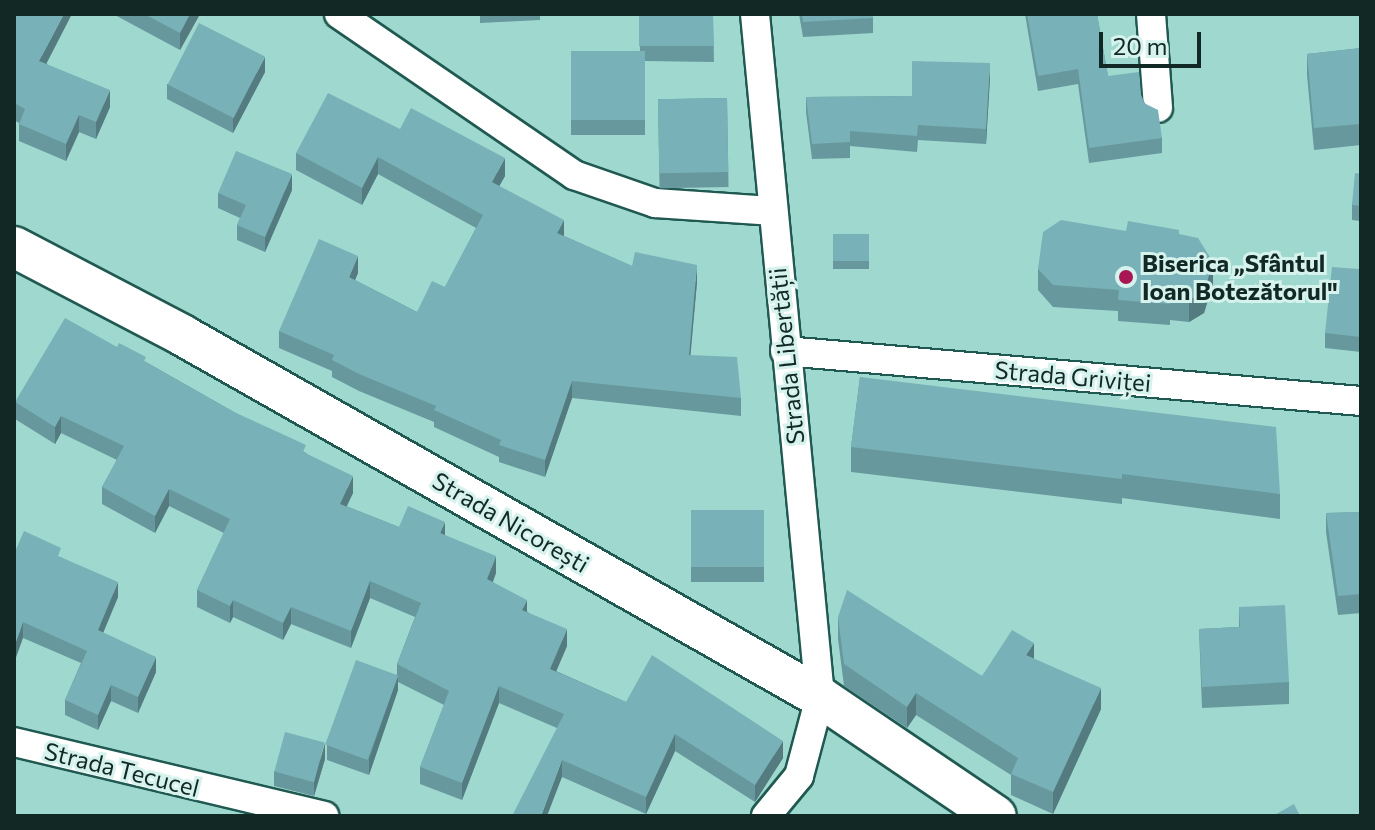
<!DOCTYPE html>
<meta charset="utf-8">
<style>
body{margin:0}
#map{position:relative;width:1375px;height:830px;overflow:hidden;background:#9fd8ce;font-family:Commissioner,sans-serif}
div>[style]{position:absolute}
.roads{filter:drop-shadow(2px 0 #205951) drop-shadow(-2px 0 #205951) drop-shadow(0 2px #205951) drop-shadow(0 -2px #205951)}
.minor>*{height:28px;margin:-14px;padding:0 14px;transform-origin:14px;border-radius:14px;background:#fff}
.secondary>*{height:40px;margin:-20px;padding:0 20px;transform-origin:20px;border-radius:20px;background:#fff}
.wall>*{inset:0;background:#67989d;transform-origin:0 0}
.shaded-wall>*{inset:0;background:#547c80}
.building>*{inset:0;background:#78b1b7;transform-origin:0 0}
.dots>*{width:22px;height:22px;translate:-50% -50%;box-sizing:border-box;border:4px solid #d6f2ed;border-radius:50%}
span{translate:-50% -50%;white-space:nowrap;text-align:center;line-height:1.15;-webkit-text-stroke:6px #d6f2ed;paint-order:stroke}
.poi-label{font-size:24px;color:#112825;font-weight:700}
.left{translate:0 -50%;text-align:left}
.street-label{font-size:24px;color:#112825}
.frame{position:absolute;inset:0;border:16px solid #112825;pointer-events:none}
.scale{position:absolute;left:1099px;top:32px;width:102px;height:36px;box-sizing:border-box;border:4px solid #112825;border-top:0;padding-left:10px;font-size:24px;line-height:28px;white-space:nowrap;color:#112825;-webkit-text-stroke:6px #d6f2ed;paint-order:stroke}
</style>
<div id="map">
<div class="roads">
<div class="minor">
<i style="left:339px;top:14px;width:285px;rotate:34.4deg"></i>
<i style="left:574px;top:175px;width:86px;rotate:19.1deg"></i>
<i style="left:655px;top:203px;width:116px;rotate:3.9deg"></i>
<i style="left:755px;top:14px;width:686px;rotate:84.56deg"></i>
<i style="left:820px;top:697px;width:82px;rotate:104.9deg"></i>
<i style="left:799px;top:776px;width:52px;rotate:129.5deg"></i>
<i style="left:1151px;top:14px;width:94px;rotate:85.7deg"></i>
<i style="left:785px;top:351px;width:578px;rotate:4.96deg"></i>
<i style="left:14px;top:742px;width:319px;rotate:13.4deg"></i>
</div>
<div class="secondary">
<i style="left:14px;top:247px;width:190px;rotate:27.6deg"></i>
<i style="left:182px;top:335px;width:734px;rotate:29.57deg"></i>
<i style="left:820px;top:697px;width:212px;rotate:34.1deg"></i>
</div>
</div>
<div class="wall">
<i style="clip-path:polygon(14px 14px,47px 64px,110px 107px,96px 139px,79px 132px,66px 161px,19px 141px,19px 123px,14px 120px)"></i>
<i style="clip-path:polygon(113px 14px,200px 14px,180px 50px)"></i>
<i style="clip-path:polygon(480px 14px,540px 14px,540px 20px,480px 23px)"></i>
<i style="clip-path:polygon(639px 14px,713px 14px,714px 62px,645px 61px,645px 135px,571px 135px,571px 51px,640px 51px)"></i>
<i style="clip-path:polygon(799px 14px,873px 14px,873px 33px,803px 37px)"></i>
<i style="clip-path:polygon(1025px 14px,1097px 14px,1108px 76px,1141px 95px,1162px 138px,1162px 153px,1089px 163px,1078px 84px,1038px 91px)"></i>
<i style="clip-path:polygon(1361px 48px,1361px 145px,1314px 150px,1307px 75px,1307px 54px)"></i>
<i style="clip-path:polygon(265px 72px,233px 133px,167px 99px,167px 84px)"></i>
<i style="clip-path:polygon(990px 78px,986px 144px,918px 140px,917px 152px,850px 146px,850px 158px,812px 159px,806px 112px,806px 97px,912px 96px)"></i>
<i style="left:727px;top:98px;width:89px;height:69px;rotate:89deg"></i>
<i style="clip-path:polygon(400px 129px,505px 176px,499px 186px,564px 236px,632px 266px,697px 282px,690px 355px,741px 398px,741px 416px,572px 398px,545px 477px,499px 462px,499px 457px,434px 427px,434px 422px,359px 391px,332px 377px,332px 371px,279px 348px,279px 331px,358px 273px,355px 280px,417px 312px,445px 287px,476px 228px,378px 174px,362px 205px,296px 170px,296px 153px)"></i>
<i style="clip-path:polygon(1361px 174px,1361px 221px,1352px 220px,1352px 205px)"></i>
<i style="clip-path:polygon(292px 190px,265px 252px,237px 240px,237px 225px,240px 218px,218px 208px,218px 193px)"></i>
<i style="clip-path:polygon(1126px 231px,1179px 234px,1213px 284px,1204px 313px,1189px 322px,1170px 320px,1170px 325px,1118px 321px,1118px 311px,1053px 307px,1038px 290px,1038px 269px)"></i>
<i style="left:869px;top:234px;width:35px;height:36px;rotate:90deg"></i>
<i style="clip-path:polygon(1361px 253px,1361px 352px,1325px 348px,1325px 333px,1359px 269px)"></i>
<i style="clip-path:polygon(117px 347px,146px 362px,306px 453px,353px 493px,346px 506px,399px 527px,445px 535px,496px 573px,493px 582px,567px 646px,556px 671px,626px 702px,783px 758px,755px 802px,675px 751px,646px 814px,562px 777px,557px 728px,499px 703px,462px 800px,420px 784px,420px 767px,444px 705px,398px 682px,398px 690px,369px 775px,327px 760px,327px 745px,397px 674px,397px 664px,415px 617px,370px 598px,351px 648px,291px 624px,283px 640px,233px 617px,230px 623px,197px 607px,197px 590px,224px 533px,169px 506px,155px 533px,102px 504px,102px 487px,117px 460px,61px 433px,55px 444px,15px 419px,15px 402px)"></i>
<i style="clip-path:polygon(860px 377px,1280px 494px,1280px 519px,1122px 498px,1122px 504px,851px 472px,851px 447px)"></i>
<i style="left:691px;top:510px;width:73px;height:72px"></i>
<i style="clip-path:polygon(1361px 512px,1361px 613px,1338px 615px,1326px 532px,1326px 513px)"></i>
<i style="clip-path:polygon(14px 554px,61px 557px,118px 597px,103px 633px,156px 672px,138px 713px,111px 701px,98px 730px,65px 715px,65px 700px,81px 663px,23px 638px)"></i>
<i style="clip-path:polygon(1239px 607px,1289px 682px,1289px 704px,1202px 708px,1199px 629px,1239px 627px)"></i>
<i style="clip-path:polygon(838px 617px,982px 676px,1034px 659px,1101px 709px,1053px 814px,1011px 795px,1011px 775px,916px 715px,907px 728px,844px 686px,838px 639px)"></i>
<i style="clip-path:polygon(325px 759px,314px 796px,274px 786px,274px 771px)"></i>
</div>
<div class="shaded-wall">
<i style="clip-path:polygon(64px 14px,72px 14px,39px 78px,39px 61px)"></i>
<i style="clip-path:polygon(190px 14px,200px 14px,180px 50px,180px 33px)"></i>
<i style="clip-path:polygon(265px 57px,265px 72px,233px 133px,233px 118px)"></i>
<i style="clip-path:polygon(990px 63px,990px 78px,986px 144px,986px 129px)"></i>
<i style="clip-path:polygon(110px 90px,110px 107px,96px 139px,96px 122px)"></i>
<i style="clip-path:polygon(79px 115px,79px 132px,66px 161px,66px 144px)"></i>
<i style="clip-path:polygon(378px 157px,378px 174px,362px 205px,362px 188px)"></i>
<i style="clip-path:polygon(505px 158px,505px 176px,492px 199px,492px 182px)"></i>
<i style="clip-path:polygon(292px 174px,292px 190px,265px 252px,265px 237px)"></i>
<i style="clip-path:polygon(564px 220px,564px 237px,557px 233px)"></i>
<i style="clip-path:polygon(358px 256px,358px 273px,349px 294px,349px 277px)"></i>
<i style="clip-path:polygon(1213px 262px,1213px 284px,1204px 313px,1189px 322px,1189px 300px)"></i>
<i style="clip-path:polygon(697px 265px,697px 282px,689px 372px,689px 355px)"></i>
<i style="clip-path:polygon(572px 381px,572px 398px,545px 477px,545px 460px)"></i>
<i style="clip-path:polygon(61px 416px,61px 433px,55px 444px,55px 427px)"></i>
<i style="clip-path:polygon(353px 476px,353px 493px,340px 521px,340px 504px)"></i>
<i style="clip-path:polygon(169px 489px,169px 506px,155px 533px,155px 516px)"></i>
<i style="clip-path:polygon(445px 522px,445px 539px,440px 533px)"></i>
<i style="clip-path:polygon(496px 556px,496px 573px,487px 596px,487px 579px)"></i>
<i style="clip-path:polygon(370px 581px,370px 598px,351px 648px,351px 631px)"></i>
<i style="clip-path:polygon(118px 582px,118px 597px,98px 645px,98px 630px)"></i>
<i style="clip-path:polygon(233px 600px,233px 617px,230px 623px,230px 606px)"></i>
<i style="clip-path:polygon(527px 600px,527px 617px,522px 610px)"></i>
<i style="clip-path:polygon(291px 607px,291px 624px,283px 640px,283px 623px)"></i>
<i style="clip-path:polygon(23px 622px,23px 638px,14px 663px,14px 647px)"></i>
<i style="clip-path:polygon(567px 629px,567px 646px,550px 686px,550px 669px)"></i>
<i style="clip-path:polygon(1034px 643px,1034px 665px,1026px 655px)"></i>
<i style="clip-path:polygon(156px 657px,156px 672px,138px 713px,138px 697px)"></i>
<i style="clip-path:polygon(398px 675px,398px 690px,369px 775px,369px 759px)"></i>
<i style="clip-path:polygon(111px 685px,111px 701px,98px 730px,98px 715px)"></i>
<i style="clip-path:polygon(499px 686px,499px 703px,462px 800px,462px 783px)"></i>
<i style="clip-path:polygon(1101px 688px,1101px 709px,1053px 814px,1053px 792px)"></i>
<i style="clip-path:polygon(916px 693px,916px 715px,907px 728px,907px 707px)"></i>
<i style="clip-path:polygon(675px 734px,675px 751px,646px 814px,646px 797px)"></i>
<i style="clip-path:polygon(783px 741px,783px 758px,755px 802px,755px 785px)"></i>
<i style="clip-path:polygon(325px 743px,325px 759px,314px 796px,314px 781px)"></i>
<i style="clip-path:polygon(562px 760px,562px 777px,547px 816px,541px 816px)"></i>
</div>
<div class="building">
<i style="clip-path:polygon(14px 14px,64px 14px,39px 61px,110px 90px,96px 122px,79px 115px,66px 144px,19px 124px,25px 109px,14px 103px)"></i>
<i style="clip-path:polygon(144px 14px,190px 14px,180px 33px)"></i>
<i style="left:639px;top:14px;width:74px;height:32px"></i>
<i style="clip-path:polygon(802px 14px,873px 14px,873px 18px,803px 22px)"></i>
<i style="clip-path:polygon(1027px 14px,1097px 14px,1108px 76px,1139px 72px,1141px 95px,1144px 103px,1158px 110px,1162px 138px,1089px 148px,1078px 69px,1038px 76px)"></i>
<i style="left:199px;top:23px;width:74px;height:69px;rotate:27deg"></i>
<i style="clip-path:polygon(1361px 48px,1361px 124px,1314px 128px,1307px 54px)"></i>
<i style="left:571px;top:51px;width:74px;height:69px"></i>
<i style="clip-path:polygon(912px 61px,990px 63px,986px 129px,918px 125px,917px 136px,850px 131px,850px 142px,812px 144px,806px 97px,912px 96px)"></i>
<i style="clip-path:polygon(328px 93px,400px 129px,411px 108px,505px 158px,492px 182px,564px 220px,557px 233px,632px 266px,635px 252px,697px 265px,689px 355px,737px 357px,741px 398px,572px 381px,545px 460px,499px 445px,501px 440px,434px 410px,436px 406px,359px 374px,332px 360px,334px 355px,279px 331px,319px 239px,358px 256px,349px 277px,417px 312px,432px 281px,445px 287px,483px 215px,378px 157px,362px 188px,296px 153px)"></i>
<i style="left:727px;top:98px;width:74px;height:69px;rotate:89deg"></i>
<i style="clip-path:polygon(236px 151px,292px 174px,265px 237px,237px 225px,246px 205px,218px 193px)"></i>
<i style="clip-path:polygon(1355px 173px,1361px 174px,1361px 206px,1352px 205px)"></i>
<i style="clip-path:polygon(1061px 220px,1126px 231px,1128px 221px,1179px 230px,1179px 234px,1198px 238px,1213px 262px,1204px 292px,1189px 300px,1170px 299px,1170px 304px,1118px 300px,1119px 290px,1053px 285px,1038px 269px,1043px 232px)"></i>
<i style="left:869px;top:234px;width:27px;height:36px;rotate:90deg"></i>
<i style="clip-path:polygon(1361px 253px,1361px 337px,1325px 333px,1332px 267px,1359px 269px)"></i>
<i style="clip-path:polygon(65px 318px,117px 347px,119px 343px,146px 357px,144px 361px,234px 412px,306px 445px,303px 452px,353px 476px,340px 504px,399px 527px,408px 506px,445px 522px,440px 533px,496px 556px,487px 579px,527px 600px,522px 610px,567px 629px,550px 669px,626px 702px,652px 655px,783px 741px,755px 785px,675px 734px,646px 797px,562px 760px,541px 816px,512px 816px,564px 714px,499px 686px,462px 783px,420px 767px,449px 691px,397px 664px,421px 603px,370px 581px,351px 631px,291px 607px,283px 623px,233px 600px,230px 606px,197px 590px,230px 519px,169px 489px,155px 516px,102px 487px,124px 446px,61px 416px,55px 427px,15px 402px)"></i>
<i style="clip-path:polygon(860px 377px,1276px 427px,1280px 494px,1122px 474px,1122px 479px,851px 447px)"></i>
<i style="left:691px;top:510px;width:73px;height:57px"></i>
<i style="clip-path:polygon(1361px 512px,1361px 594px,1338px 596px,1326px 513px)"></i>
<i style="clip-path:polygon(24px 531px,61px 548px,58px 556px,118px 582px,98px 630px,156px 657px,138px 697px,111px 685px,98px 715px,65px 700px,87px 651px,23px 622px,14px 647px,14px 554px)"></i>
<i style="clip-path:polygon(847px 590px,982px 676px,1012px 630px,1034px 643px,1026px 655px,1101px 688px,1053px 792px,1011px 774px,1018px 758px,916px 693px,907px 707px,844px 664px,838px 617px)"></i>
<i style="clip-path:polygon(1285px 605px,1289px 682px,1202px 687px,1199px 629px,1240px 627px,1239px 607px)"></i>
<i style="left:356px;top:660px;width:45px;height:90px;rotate:20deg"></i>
<i style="left:285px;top:732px;width:41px;height:41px;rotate:15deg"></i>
<i style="clip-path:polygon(1294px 804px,1300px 816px,1273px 816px)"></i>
</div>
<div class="dots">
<i style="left:1126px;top:277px;background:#a81753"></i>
</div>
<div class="poi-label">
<span class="left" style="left:1142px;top:277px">Biserica „Sfântul<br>Ioan Botezătorul"</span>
</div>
<div class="street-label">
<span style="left:786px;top:356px;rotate:-96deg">Strada Libertății</span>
<span style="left:1073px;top:376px;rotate:5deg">Strada Griviței</span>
<span style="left:511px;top:522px;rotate:30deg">Strada Nicorești</span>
<span style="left:122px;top:769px;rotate:14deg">Strada Tecucel</span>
</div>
<div class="frame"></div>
<div class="scale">20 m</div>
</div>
